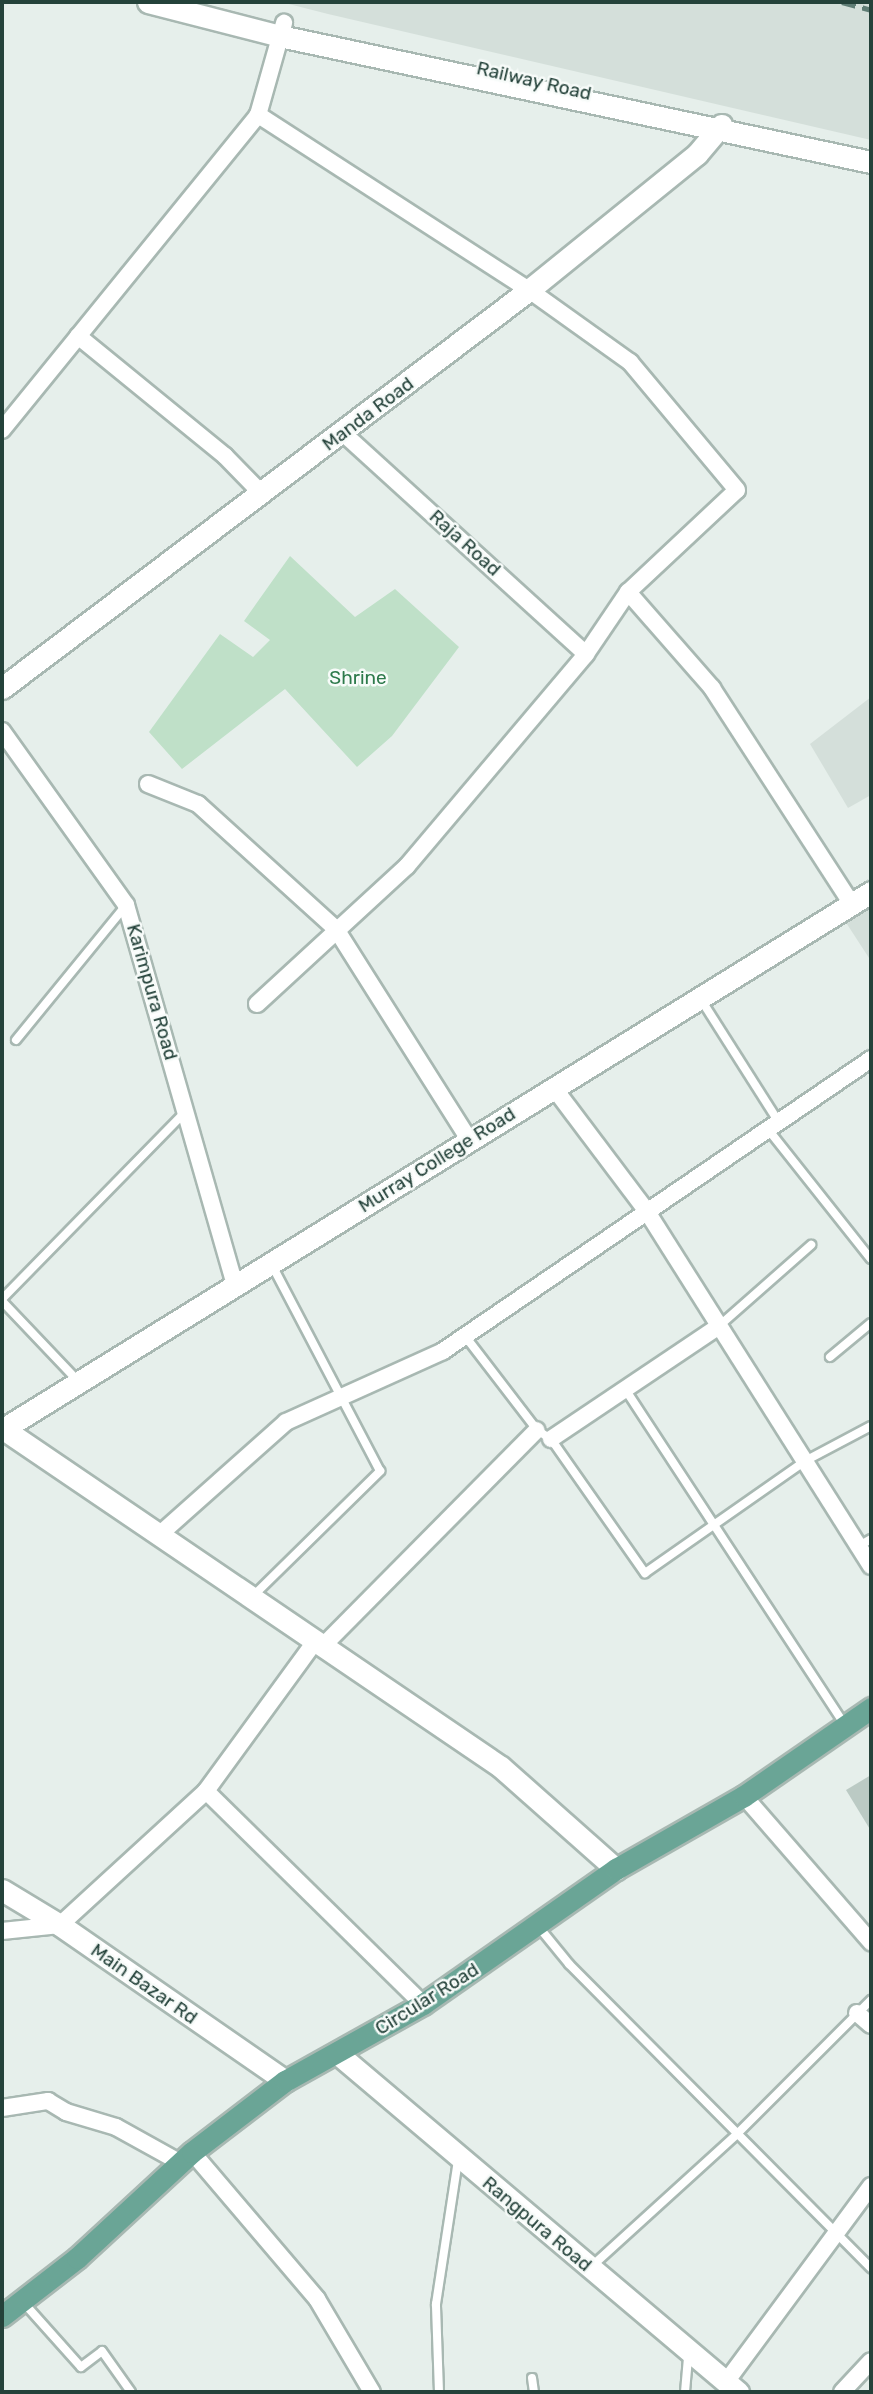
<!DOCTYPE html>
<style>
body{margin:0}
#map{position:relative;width:873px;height:2394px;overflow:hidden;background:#e6efeb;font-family:Rubik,sans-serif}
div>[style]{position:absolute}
.built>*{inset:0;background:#d4dfda}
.green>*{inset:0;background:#bfe0c8}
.building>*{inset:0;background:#bbcac4}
.roads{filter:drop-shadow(2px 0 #a8b8b2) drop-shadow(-2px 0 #a8b8b2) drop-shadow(0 2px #a8b8b2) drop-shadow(0 -2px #a8b8b2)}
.lane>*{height:8px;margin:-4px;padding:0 4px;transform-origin:4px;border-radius:4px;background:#fff}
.street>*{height:16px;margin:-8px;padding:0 8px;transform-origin:8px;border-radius:8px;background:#fff}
.secondary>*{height:21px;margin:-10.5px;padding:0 10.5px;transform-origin:10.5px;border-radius:10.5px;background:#fff}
.primary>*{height:21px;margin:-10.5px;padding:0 10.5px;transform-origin:10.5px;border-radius:10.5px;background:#6aa596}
.rail>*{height:5px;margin-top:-2.5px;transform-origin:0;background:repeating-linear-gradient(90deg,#5f7d75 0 14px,transparent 0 21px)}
span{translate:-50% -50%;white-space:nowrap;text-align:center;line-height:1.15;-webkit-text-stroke:5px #f7fbf9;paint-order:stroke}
.street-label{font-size:19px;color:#24423a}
.park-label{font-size:19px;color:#2d7a4b}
.frame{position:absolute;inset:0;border:4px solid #24423a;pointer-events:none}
</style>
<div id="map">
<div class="built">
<i style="clip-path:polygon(281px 2px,871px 2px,871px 140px,328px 14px)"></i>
<i style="clip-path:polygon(871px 697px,871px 795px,848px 808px,810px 744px)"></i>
<i style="clip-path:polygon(871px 900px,871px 961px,843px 918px)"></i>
</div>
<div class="green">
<i style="clip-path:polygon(290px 556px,355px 617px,395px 589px,459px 647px,392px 736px,357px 767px,285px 689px,182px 769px,149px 732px,220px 634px,253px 657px,270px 640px,244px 621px)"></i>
</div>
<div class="building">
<i style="clip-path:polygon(871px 1775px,871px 1831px,846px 1790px)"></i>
</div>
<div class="roads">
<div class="lane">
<i style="left:700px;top:998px;width:146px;rotate:57.6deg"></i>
<i style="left:16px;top:1040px;width:174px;rotate:-50.8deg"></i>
<i style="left:767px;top:1128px;width:167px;rotate:51.6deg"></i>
<i style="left:2px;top:1299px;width:260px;rotate:-45.6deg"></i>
<i style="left:2px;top:1301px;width:109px;rotate:46.5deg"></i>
<i style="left:719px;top:1326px;width:123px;rotate:-41.4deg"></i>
<i style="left:465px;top:1336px;width:118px;rotate:52.5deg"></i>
<i style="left:537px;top:1430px;width:17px;rotate:33deg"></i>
<i style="left:551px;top:1439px;width:164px;rotate:55deg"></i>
<i style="left:645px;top:1573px;width:195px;rotate:-35deg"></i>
<i style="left:805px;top:1461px;width:75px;rotate:-27.9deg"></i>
<i style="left:830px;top:1357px;width:53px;rotate:-39.7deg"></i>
<i style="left:627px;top:1392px;width:396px;rotate:56.8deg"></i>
<i style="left:859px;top:1546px;width:14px;rotate:-30deg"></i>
<i style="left:252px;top:1597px;width:180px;rotate:-44.5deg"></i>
<i style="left:380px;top:1471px;width:235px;rotate:-117.7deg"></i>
<i style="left:538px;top:1926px;width:49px;rotate:50.8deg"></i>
<i style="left:569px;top:1964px;width:429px;rotate:45.2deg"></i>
<i style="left:592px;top:2266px;width:197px;rotate:-42.3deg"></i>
<i style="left:738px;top:2133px;width:188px;rotate:-45deg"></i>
<i style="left:23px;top:2302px;width:87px;rotate:48.3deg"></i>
<i style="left:81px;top:2367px;width:26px;rotate:-37deg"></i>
<i style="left:102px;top:2351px;width:50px;rotate:54.7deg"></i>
<i style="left:532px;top:2378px;width:14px;rotate:82deg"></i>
<i style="left:439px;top:2392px;width:88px;rotate:-92deg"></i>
<i style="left:436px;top:2304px;width:146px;rotate:-81.3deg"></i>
<i style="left:685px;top:2392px;width:37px;rotate:-85deg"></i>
</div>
<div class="street">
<i style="left:78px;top:336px;width:190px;rotate:39.2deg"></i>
<i style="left:225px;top:456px;width:54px;rotate:45.7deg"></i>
<i style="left:2px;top:430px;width:406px;rotate:-50.9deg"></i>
<i style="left:258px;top:115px;width:96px;rotate:-74.2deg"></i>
<i style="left:343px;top:433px;width:328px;rotate:42.3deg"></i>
<i style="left:628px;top:592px;width:128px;rotate:48.8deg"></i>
<i style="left:712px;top:688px;width:257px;rotate:57.1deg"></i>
<i style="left:2px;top:731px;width:214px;rotate:54.5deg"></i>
<i style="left:126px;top:905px;width:396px;rotate:74deg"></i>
<i style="left:148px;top:784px;width:54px;rotate:21.8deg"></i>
<i style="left:198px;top:804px;width:186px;rotate:42.2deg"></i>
<i style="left:336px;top:929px;width:251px;rotate:57.7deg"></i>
<i style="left:257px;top:1004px;width:204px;rotate:-42.6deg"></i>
<i style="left:407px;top:866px;width:277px;rotate:-49.8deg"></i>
<i style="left:586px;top:654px;width:75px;rotate:-55.9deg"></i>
<i style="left:628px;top:592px;width:149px;rotate:-43.1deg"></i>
<i style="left:737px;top:490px;width:167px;rotate:-129.9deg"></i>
<i style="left:630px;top:362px;width:124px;rotate:-144.5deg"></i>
<i style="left:529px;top:290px;width:323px;rotate:-147.1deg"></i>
<i style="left:554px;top:1088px;width:153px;rotate:53deg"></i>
<i style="left:646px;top:1210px;width:421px;rotate:57.7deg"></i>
<i style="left:551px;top:1439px;width:202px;rotate:-33.9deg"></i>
<i style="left:158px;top:1536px;width:171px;rotate:-41.7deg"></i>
<i style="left:286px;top:1422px;width:172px;rotate:-24.3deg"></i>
<i style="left:443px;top:1351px;width:518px;rotate:-34.3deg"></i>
<i style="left:322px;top:1647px;width:305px;rotate:-45.3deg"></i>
<i style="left:206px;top:1791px;width:304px;rotate:44.5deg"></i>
<i style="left:744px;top:1796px;width:194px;rotate:49deg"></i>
<i style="left:2px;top:1931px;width:58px;rotate:-5.9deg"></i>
<i style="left:60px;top:1925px;width:198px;rotate:-42.5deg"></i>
<i style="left:206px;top:1791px;width:183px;rotate:-53.9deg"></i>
<i style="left:857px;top:2013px;width:18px;rotate:41deg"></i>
<i style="left:2px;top:2108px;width:47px;rotate:-8.7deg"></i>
<i style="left:48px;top:2101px;width:21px;rotate:31deg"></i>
<i style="left:66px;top:2112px;width:52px;rotate:16.7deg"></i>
<i style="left:116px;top:2127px;width:74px;rotate:29deg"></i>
<i style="left:192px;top:2152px;width:193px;rotate:49.6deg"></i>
<i style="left:317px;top:2299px;width:108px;rotate:59.4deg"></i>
<i style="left:726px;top:2382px;width:244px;rotate:-53.5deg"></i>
<i style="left:842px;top:2392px;width:42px;rotate:-46.9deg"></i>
</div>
<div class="secondary">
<i style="left:148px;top:2px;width:136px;rotate:14.4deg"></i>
<i style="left:280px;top:36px;width:604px;rotate:12.04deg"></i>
<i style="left:2px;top:688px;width:660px;rotate:-37.06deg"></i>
<i style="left:529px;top:290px;width:216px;rotate:-39deg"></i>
<i style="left:697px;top:154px;width:38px;rotate:-50deg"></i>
<i style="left:2px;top:1428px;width:603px;rotate:34.19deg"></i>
<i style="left:501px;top:1767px;width:154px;rotate:41.6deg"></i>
<i style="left:3px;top:1429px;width:1021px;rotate:-31.74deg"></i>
<i style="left:2px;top:1890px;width:68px;rotate:31.1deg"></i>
<i style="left:60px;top:1925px;width:274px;rotate:34.7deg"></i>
<i style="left:338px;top:2054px;width:524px;rotate:40.2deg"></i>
</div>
<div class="primary">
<i style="left:2px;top:2316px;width:95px;rotate:-37.7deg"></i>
<i style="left:77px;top:2258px;width:156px;rotate:-42.7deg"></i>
<i style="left:192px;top:2152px;width:117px;rotate:-37.4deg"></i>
<i style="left:285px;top:2081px;width:158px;rotate:-29.2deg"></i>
<i style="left:423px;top:2004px;width:236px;rotate:-35deg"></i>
<i style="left:616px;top:1869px;width:147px;rotate:-29.7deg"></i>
<i style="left:744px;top:1796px;width:155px;rotate:-34.7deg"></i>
</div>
</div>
<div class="rail">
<i style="left:842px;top:2px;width:30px;rotate:15deg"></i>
</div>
<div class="street-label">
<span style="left:534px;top:81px;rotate:13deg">Railway Road</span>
<span style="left:368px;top:414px;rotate:-37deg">Manda Road</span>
<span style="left:465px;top:543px;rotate:42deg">Raja Road</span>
<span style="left:152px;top:992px;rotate:74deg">Karimpura Road</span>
<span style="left:437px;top:1160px;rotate:-32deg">Murray College Road</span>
<span style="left:144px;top:1984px;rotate:35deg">Main Bazar Rd</span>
<span style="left:427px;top:1999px;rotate:-32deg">Circular Road</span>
<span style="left:537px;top:2224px;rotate:40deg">Rangpura Road</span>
</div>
<div class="park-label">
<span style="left:358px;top:678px">Shrine</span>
</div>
<div class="frame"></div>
</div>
